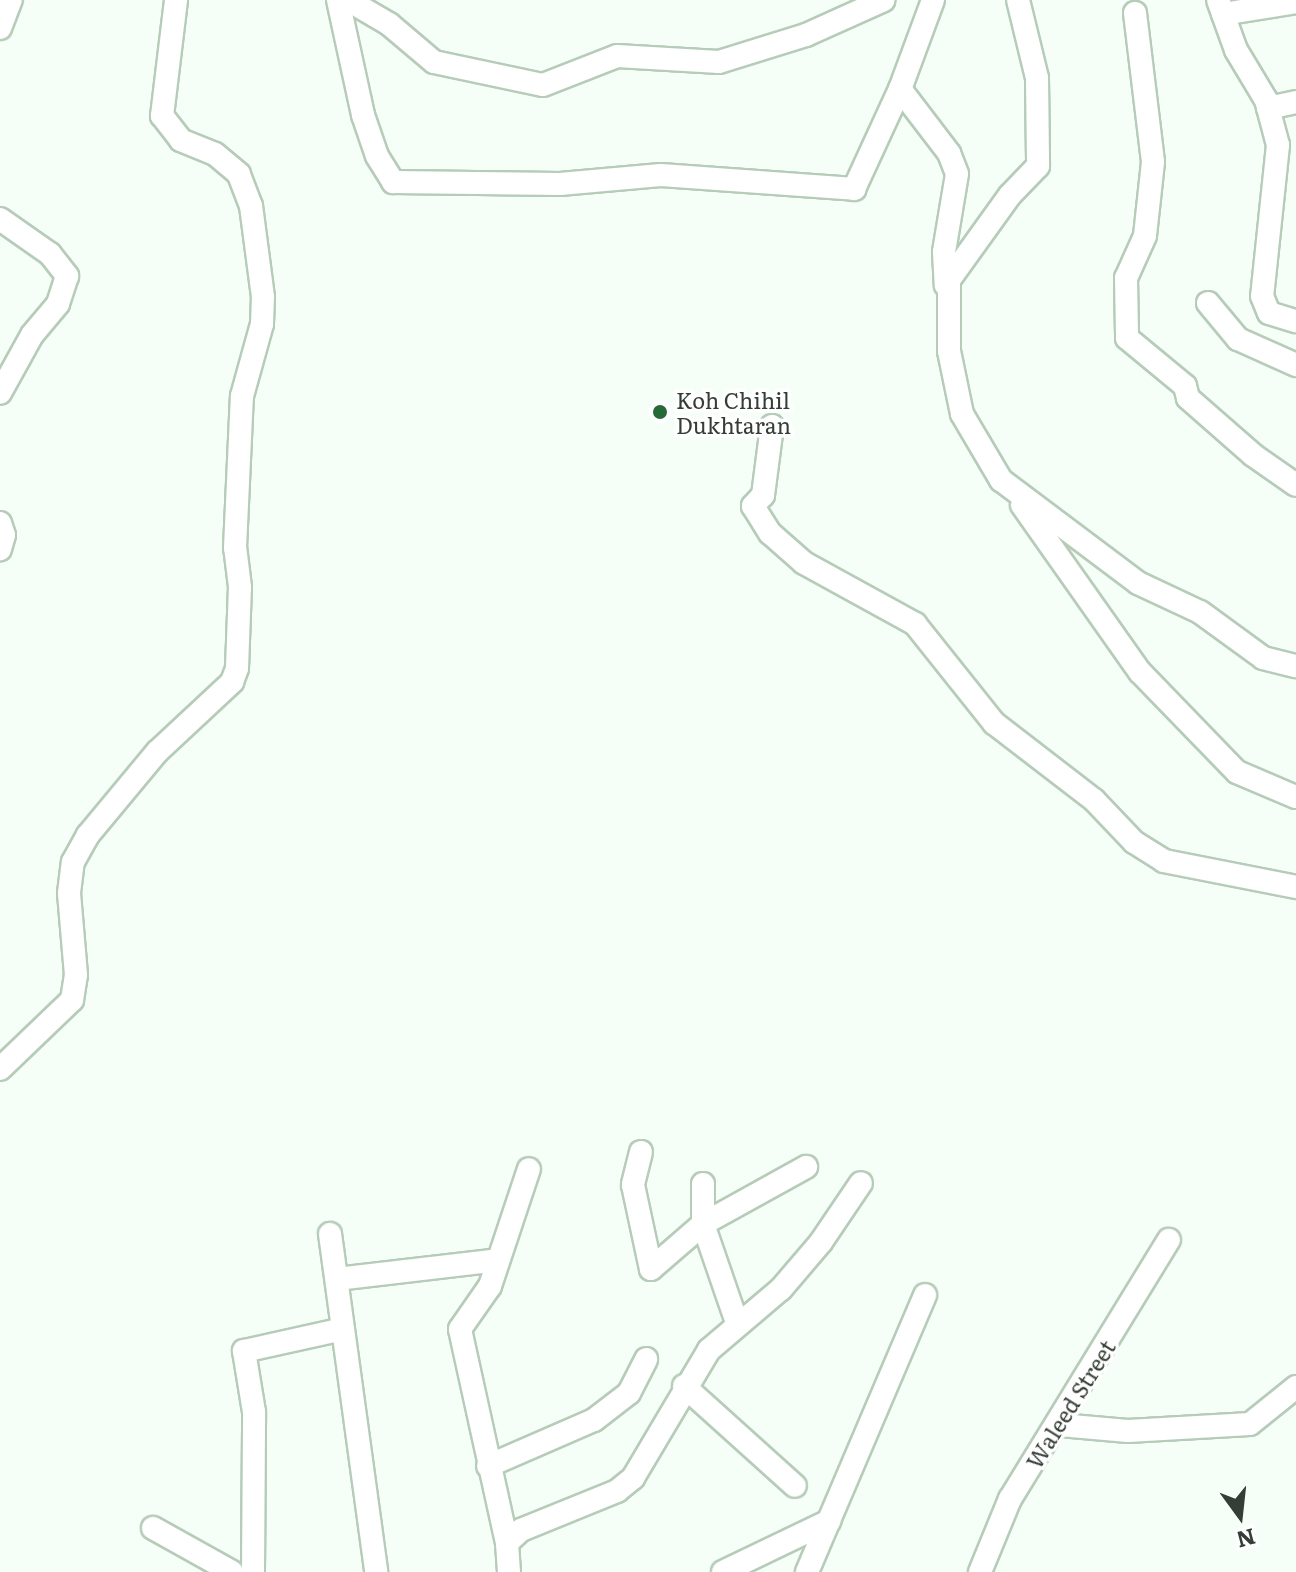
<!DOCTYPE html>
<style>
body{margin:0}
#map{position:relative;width:1296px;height:1572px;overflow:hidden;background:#f5fff7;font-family:Literata,serif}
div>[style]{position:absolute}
.roads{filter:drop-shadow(2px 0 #b6ccb9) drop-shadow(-2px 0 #b6ccb9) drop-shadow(0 2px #b6ccb9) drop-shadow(0 -2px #b6ccb9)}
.minor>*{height:22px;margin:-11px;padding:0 11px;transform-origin:11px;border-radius:11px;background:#fff}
.dots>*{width:22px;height:22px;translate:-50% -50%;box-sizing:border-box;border:4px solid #fff;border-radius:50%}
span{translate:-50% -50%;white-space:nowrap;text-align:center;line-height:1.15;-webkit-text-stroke:7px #fff;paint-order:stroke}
.poi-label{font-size:22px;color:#353e36}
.left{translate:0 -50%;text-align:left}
.street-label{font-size:22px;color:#353e36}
.north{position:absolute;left:1200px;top:1476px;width:80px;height:80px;-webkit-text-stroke:6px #fff;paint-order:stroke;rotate:165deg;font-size:22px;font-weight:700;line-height:32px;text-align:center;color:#353e36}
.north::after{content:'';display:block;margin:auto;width:28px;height:36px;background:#353e36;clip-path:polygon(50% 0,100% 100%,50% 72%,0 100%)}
</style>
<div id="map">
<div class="roads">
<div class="minor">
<i style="left:338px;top:0;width:118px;rotate:77.7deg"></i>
<i style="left:363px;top:115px;width:43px;rotate:71.1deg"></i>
<i style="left:377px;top:156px;width:31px;rotate:58deg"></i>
<i style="left:393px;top:182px;width:167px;rotate:0.7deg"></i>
<i style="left:560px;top:184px;width:101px;rotate:-5.1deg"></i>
<i style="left:661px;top:175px;width:194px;rotate:4.1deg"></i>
<i style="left:854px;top:189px;width:110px;rotate:-65.3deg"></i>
<i style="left:348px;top:0;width:48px;rotate:30.3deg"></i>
<i style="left:389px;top:24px;width:59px;rotate:40.2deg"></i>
<i style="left:434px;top:62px;width:111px;rotate:11.9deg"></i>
<i style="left:543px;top:85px;width:79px;rotate:-21.4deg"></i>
<i style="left:617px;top:56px;width:102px;rotate:3.4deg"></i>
<i style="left:719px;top:62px;width:91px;rotate:-17.2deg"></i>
<i style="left:806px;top:35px;width:85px;rotate:-24.2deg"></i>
<i style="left:933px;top:0;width:95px;rotate:110.3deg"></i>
<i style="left:900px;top:89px;width:81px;rotate:52.6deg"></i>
<i style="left:949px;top:153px;width:22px;rotate:69deg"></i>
<i style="left:957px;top:174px;width:79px;rotate:99.5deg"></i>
<i style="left:944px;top:252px;width:33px;rotate:87deg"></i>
<i style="left:1018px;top:0;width:80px;rotate:76.3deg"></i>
<i style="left:1037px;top:78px;width:88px;rotate:89.3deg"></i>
<i style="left:1038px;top:166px;width:40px;rotate:134deg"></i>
<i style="left:1010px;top:195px;width:105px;rotate:125.7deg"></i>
<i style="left:949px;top:280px;width:71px;rotate:90deg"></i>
<i style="left:949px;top:351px;width:64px;rotate:78.3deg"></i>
<i style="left:962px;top:414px;width:77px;rotate:59.4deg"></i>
<i style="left:1001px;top:480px;width:171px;rotate:36.9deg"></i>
<i style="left:1138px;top:583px;width:68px;rotate:25.1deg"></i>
<i style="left:1200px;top:612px;width:78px;rotate:36.1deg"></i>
<i style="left:1263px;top:658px;width:34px;rotate:14deg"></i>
<i style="left:1218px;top:0;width:53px;rotate:70.2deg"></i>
<i style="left:1236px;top:50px;width:58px;rotate:59deg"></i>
<i style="left:1266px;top:100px;width:47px;rotate:75.1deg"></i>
<i style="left:1278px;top:145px;width:152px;rotate:96deg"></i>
<i style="left:1262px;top:296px;width:18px;rotate:68deg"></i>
<i style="left:1269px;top:313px;width:28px;rotate:17deg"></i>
<i style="left:1135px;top:13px;width:150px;rotate:83.1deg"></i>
<i style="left:1153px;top:162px;width:74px;rotate:96.2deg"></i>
<i style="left:1145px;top:236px;width:46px;rotate:114.3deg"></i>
<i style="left:1126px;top:278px;width:60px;rotate:89deg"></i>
<i style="left:1127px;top:338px;width:75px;rotate:39.6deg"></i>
<i style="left:1185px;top:386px;width:12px;rotate:76deg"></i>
<i style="left:1188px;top:398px;width:86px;rotate:41.2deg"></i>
<i style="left:1253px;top:455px;width:52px;rotate:34.9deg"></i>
<i style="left:1223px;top:14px;width:74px;rotate:-9.3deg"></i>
<i style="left:0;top:28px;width:30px;rotate:-69deg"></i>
<i style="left:1268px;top:108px;width:29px;rotate:-12deg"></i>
<i style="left:0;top:219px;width:61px;rotate:35deg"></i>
<i style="left:50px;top:254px;width:28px;rotate:52deg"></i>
<i style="left:67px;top:276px;width:29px;rotate:108deg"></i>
<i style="left:58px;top:304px;width:40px;rotate:130deg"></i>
<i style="left:32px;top:335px;width:66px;rotate:118.9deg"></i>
<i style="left:1208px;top:303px;width:47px;rotate:50.2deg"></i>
<i style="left:1238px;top:339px;width:64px;rotate:24.1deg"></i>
<i style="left:772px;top:426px;width:70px;rotate:97.4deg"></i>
<i style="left:763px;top:495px;width:15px;rotate:132deg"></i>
<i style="left:753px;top:506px;width:32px;rotate:58deg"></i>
<i style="left:770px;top:533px;width:45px;rotate:41.4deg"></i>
<i style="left:804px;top:563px;width:127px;rotate:28.8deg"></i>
<i style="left:915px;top:624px;width:127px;rotate:51.4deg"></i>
<i style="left:994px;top:723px;width:126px;rotate:37.6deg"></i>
<i style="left:1094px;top:800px;width:58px;rotate:46.4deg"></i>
<i style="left:1134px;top:842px;width:36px;rotate:32deg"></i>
<i style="left:1164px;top:861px;width:135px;rotate:11.1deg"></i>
<i style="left:1022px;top:505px;width:204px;rotate:54.8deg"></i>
<i style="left:1140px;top:672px;width:139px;rotate:45.9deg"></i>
<i style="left:1237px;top:772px;width:64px;rotate:23deg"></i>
<i style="left:0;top:523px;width:13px;rotate:72deg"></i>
<i style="left:4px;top:535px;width:15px;rotate:106deg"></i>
<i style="left:0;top:1069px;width:100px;rotate:-43.8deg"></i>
<i style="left:72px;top:1000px;width:25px;rotate:-81deg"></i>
<i style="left:76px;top:975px;width:82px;rotate:-94.9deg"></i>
<i style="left:69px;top:893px;width:31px;rotate:-83deg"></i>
<i style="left:73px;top:862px;width:31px;rotate:-61deg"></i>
<i style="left:88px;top:835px;width:108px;rotate:-50.3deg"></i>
<i style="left:157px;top:752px;width:103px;rotate:-43deg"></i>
<i style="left:232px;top:682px;width:15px;rotate:-70deg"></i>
<i style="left:237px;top:668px;width:81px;rotate:-87.9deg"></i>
<i style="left:240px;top:587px;width:39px;rotate:-97deg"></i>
<i style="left:235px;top:548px;width:152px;rotate:-87.4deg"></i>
<i style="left:242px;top:396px;width:75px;rotate:-74.5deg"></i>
<i style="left:262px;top:324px;width:27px;rotate:-88deg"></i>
<i style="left:263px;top:297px;width:92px;rotate:-97.5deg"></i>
<i style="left:251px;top:206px;width:34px;rotate:-111deg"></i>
<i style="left:239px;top:174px;width:31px;rotate:-140deg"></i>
<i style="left:215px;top:154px;width:37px;rotate:-158deg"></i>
<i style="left:181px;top:140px;width:31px;rotate:-128deg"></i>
<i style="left:162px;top:116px;width:117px;rotate:-83.1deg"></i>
<i style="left:641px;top:1152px;width:34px;rotate:104deg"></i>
<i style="left:633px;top:1185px;width:86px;rotate:77.9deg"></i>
<i style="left:651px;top:1269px;width:69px;rotate:-40.9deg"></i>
<i style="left:703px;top:1224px;width:118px;rotate:-29deg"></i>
<i style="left:703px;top:1184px;width:40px;rotate:90deg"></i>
<i style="left:703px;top:1224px;width:105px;rotate:71deg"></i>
<i style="left:330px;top:1234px;width:341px;rotate:82.2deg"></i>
<i style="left:337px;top:1279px;width:162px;rotate:-6.7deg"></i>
<i style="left:684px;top:1386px;width:149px;rotate:42deg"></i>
<i style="left:1060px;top:1425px;width:68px;rotate:5deg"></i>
<i style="left:1128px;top:1431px;width:122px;rotate:-3.3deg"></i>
<i style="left:1250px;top:1424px;width:59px;rotate:-38.8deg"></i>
<i style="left:488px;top:1466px;width:116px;rotate:-23.5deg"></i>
<i style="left:594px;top:1420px;width:44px;rotate:-37.6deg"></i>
<i style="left:629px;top:1393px;width:38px;rotate:-63deg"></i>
<i style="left:153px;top:1528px;width:90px;rotate:29.1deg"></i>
<i style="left:507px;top:1543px;width:219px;rotate:-102.4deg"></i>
<i style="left:460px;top:1329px;width:52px;rotate:-55.1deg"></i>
<i style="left:490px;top:1286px;width:123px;rotate:-71.6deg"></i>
<i style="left:253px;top:1572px;width:160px;rotate:-89.6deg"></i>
<i style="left:254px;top:1412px;width:62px;rotate:-99.3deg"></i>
<i style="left:244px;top:1351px;width:101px;rotate:-12.5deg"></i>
<i style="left:509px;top:1572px;width:29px;rotate:-94deg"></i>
<i style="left:507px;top:1543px;width:19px;rotate:-43deg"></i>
<i style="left:521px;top:1530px;width:104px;rotate:-22.1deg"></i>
<i style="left:617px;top:1491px;width:21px;rotate:-39deg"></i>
<i style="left:633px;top:1478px;width:149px;rotate:-59.3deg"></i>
<i style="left:709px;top:1350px;width:94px;rotate:-40.3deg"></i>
<i style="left:781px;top:1289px;width:62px;rotate:-49.6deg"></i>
<i style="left:821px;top:1242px;width:71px;rotate:-55.9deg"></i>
<i style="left:723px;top:1572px;width:118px;rotate:-25.7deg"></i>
<i style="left:807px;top:1572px;width:301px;rotate:-66.9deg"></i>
<i style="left:980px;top:1572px;width:79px;rotate:-67.7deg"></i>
<i style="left:1010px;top:1499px;width:304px;rotate:-58.5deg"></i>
</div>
</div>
<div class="dots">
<i style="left:660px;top:412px;background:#246b38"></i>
</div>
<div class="poi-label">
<span class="left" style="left:676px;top:412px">Koh Chihil<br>Dukhtaran</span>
</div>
<div class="street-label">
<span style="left:1070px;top:1404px;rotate:-58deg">Waleed Street</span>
</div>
<div class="north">N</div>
</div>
